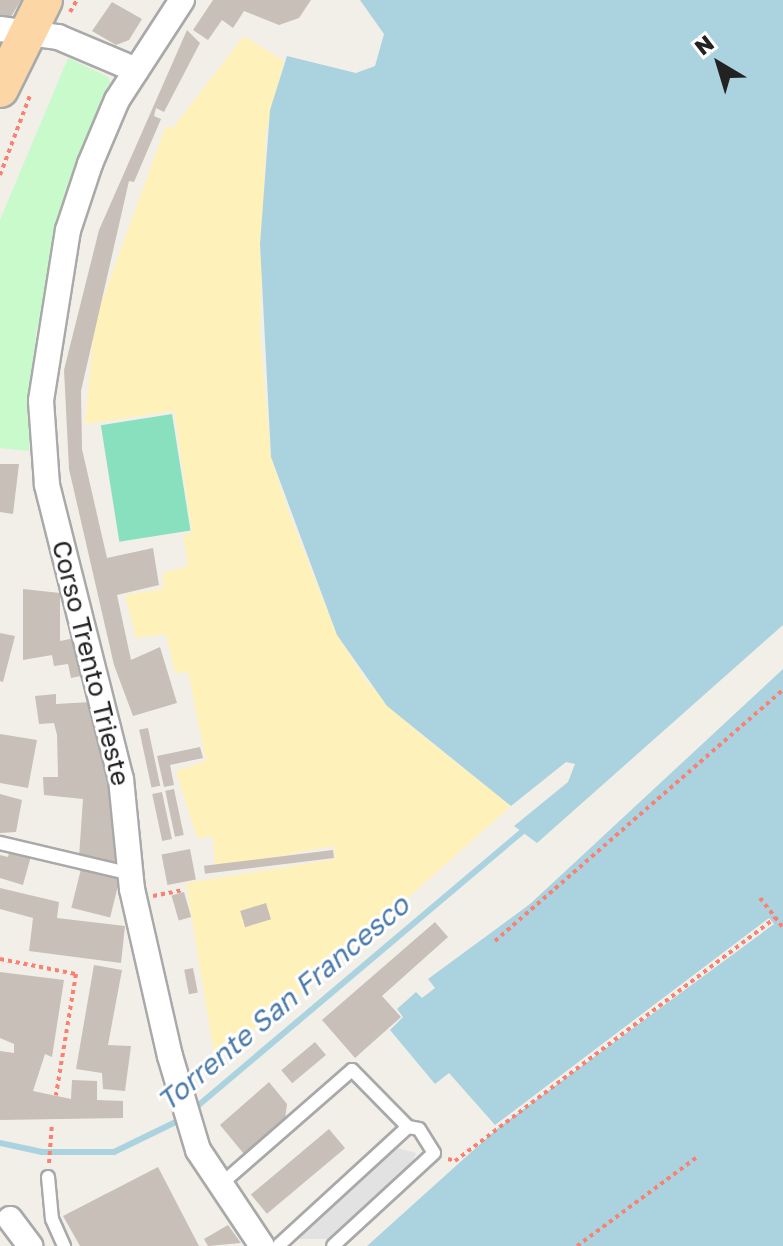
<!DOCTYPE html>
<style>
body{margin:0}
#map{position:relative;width:783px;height:1246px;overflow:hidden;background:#f2efe9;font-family:"Golos Text",sans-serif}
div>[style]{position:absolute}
.sand>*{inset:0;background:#fff1ba}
.park>*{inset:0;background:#c8facc}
.pitch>*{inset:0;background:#88e0be;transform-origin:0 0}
.parking>*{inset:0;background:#e2e2e2}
.water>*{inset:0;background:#aad3df}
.stream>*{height:6px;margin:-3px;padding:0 3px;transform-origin:3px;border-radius:3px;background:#aad3df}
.building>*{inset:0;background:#c7bfb8;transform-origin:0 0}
.path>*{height:4px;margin-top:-2px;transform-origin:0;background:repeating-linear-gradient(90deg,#fa8072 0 4px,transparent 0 8px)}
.roads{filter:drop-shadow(2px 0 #a9a9a9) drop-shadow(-2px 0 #a9a9a9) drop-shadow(0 2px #a9a9a9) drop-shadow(0 -2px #a9a9a9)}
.lane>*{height:12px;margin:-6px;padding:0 6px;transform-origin:6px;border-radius:6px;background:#fff}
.street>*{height:24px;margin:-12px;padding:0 12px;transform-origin:12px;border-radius:12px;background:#fff}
.primary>*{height:36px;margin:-18px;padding:0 18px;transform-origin:18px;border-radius:18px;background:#fcd6a4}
span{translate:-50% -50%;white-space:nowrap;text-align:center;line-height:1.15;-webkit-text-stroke:6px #fff;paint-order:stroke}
.street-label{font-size:26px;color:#222}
.water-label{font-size:28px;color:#4a7aab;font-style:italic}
.north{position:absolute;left:679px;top:24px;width:80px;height:80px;-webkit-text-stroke:6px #fff;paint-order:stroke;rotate:322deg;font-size:22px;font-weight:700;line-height:32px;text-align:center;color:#222}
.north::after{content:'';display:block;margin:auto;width:28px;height:36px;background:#222;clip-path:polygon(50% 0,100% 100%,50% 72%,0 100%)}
</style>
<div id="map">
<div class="sand">
<i style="clip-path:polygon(244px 36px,284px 61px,266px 133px,260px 333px,271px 457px,288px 510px,337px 635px,367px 682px,414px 729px,511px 806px,277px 1014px,214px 1053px,186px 883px,335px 859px,334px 846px,215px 868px,213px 836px,197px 838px,176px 771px,206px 761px,188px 672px,175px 673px,166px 634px,136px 638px,125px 595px,163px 589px,163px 573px,188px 566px,183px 536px,192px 532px,174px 411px,85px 424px,95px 320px,166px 125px,172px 129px)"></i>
</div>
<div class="park">
<i style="clip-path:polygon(68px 58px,108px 77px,112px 87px,36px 331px,29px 451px,0 448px,0 220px)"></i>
</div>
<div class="pitch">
<i style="left:172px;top:414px;width:118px;height:72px;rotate:81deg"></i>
</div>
<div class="parking">
<i style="clip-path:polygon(397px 1148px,416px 1153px,411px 1166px,328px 1239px,294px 1239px)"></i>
</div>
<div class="water">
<i style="clip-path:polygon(360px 0,783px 0,783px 625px,537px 843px,514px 826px,568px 782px,575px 764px,566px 762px,511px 806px,387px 706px,337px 635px,271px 457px,260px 244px,270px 110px,287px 56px,356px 73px,375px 66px,384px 34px)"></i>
<i style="clip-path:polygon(783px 669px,783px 1246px,367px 1246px,498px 1128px,774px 924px,769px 918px,495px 1125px,449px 1073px,435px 1084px,390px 1030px,403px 1017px,397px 1009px,416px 992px,422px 998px,435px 988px,428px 979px,530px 904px)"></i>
</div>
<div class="stream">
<i style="left:194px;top:1109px;width:429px;rotate:-40.2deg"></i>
<i style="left:0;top:1143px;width:43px;rotate:12.1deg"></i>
<i style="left:42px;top:1152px;width:72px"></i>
<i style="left:114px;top:1152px;width:76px;rotate:-25.9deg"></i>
</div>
<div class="building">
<i style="clip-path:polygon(0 0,21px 0,11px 17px,0 15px)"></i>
<i style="clip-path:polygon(213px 0,311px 0,299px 18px,279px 25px,244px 11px,233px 28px,222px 20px,208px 40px,193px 30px)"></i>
<i style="clip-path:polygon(112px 2px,142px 19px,129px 40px,116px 45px,92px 31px)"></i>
<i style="clip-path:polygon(187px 30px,200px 43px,164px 112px,156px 108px,154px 116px,161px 119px,134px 182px,129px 181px,81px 391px,82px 449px,107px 558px,153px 548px,159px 585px,117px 595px,131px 660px,160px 647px,177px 703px,133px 716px,114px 665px,69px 469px,64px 370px,99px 230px)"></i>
<i style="clip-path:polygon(0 464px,19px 464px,13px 514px,0 512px)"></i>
<i style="clip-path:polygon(23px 589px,60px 593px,60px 641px,80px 637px,86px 675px,71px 678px,68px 664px,54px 666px,52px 655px,23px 660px)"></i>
<i style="clip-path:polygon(0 633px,15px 636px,3px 682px,0 681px)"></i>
<i style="clip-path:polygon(56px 694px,56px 704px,91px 702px,113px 801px,118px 869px,79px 857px,83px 799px,44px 795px,43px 777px,58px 777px,57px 735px,54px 723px,39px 724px,35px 696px)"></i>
<i style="left:148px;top:728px;width:59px;height:9px;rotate:78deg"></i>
<i style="clip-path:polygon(0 734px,37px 740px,28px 788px,0 783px)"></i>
<i style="clip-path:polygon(200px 747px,203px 758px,170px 765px,174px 785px,164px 787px,157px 756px)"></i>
<i style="left:174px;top:789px;width:47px;height:9px;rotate:78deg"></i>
<i style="left:162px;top:792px;width:48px;height:10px;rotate:78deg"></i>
<i style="clip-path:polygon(0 794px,22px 800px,16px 832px,0 833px)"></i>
<i style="clip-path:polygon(10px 849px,31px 856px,23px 885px,0 878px,0 855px,8px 857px)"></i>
<i style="left:190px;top:849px;width:31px;height:29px;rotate:79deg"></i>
<i style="left:333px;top:850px;width:8px;height:130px;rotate:83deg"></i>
<i style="left:81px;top:869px;width:40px;height:40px;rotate:14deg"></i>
<i style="clip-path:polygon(0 888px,59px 902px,57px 918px,125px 926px,121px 963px,29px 951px,33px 918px,0 909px)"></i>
<i style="left:184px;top:892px;width:26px;height:13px;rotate:74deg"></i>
<i style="left:266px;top:903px;width:17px;height:27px;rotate:73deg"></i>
<i style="clip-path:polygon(435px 922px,448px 937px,382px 996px,401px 1017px,355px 1058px,322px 1020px)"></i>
<i style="clip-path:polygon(94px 965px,122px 970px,108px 1045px,131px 1046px,125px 1091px,103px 1089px,102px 1073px,76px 1069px)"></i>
<i style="left:193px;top:968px;width:25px;height:9px;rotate:79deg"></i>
<i style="clip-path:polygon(0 972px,64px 980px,52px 1057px,45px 1054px,33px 1091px,71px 1099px,72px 1080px,97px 1081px,97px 1100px,123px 1101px,123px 1118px,0 1120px,0 1051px,14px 1053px,14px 1044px,0 1038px)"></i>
<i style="left:315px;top:1042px;width:17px;height:44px;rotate:50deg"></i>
<i style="clip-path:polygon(269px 1082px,287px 1104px,285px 1119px,244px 1154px,220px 1125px)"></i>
<i style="left:329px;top:1129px;width:25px;height:102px;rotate:50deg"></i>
<i style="clip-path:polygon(158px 1167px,199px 1246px,80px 1246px,63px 1216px)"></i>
<i style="clip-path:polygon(228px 1225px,241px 1243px,208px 1246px,204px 1239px)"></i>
</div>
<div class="path">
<i style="left:70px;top:12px;width:14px;rotate:-60deg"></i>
<i style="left:0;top:175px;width:85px;rotate:-69.4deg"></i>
<i style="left:153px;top:896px;width:31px;rotate:-11deg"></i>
<i style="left:760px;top:898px;width:37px;rotate:52deg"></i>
<i style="left:495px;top:941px;width:382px;rotate:-41.1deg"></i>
<i style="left:0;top:959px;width:77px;rotate:11.2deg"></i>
<i style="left:76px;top:974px;width:123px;rotate:99.4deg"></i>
<i style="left:448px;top:1159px;width:7px;rotate:16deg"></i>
<i style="left:455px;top:1161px;width:402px;rotate:-37.2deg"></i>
<i style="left:49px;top:1163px;width:40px;rotate:-85.7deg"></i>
<i style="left:577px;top:1246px;width:148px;rotate:-36.5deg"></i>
</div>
<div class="roads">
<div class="lane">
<i style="left:0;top:843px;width:135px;rotate:13.3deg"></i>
<i style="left:48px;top:1177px;width:42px;rotate:84.6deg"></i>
<i style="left:52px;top:1219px;width:30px;rotate:66deg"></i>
<i style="left:220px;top:1185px;width:175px;rotate:-41.1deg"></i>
<i style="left:352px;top:1070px;width:80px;rotate:45.5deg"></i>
<i style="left:279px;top:1245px;width:175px;rotate:-42.5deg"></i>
<i style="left:408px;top:1127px;width:11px;rotate:10deg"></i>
<i style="left:419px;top:1129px;width:28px;rotate:58deg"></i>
<i style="left:434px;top:1153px;width:137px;rotate:137.4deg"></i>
</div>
<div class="street">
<i style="left:182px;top:0;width:119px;rotate:123deg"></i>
<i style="left:117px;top:100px;width:69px;rotate:112.9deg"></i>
<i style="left:90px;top:164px;width:70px;rotate:108.4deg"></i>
<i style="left:68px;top:230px;width:173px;rotate:99deg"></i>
<i style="left:41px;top:401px;width:84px;rotate:85.9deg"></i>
<i style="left:47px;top:485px;width:303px;rotate:75.9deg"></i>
<i style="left:121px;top:779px;width:111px;rotate:84.3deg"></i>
<i style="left:132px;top:889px;width:171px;rotate:77.2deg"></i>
<i style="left:170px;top:1056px;width:98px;rotate:73.4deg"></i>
<i style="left:198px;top:1150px;width:115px;rotate:56.3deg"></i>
<i style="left:0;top:29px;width:59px;rotate:7.9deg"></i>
<i style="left:58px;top:37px;width:85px;rotate:22.9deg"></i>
<i style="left:10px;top:1219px;width:34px;rotate:53deg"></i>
</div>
<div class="primary">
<i style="left:0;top:89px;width:99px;rotate:-63.7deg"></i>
</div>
</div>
<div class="street-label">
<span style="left:91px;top:663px;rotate:76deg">Corso Trento Trieste</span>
</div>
<div class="water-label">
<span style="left:283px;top:1003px;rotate:-40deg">Torrente San Francesco</span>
</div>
<div class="north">N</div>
</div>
